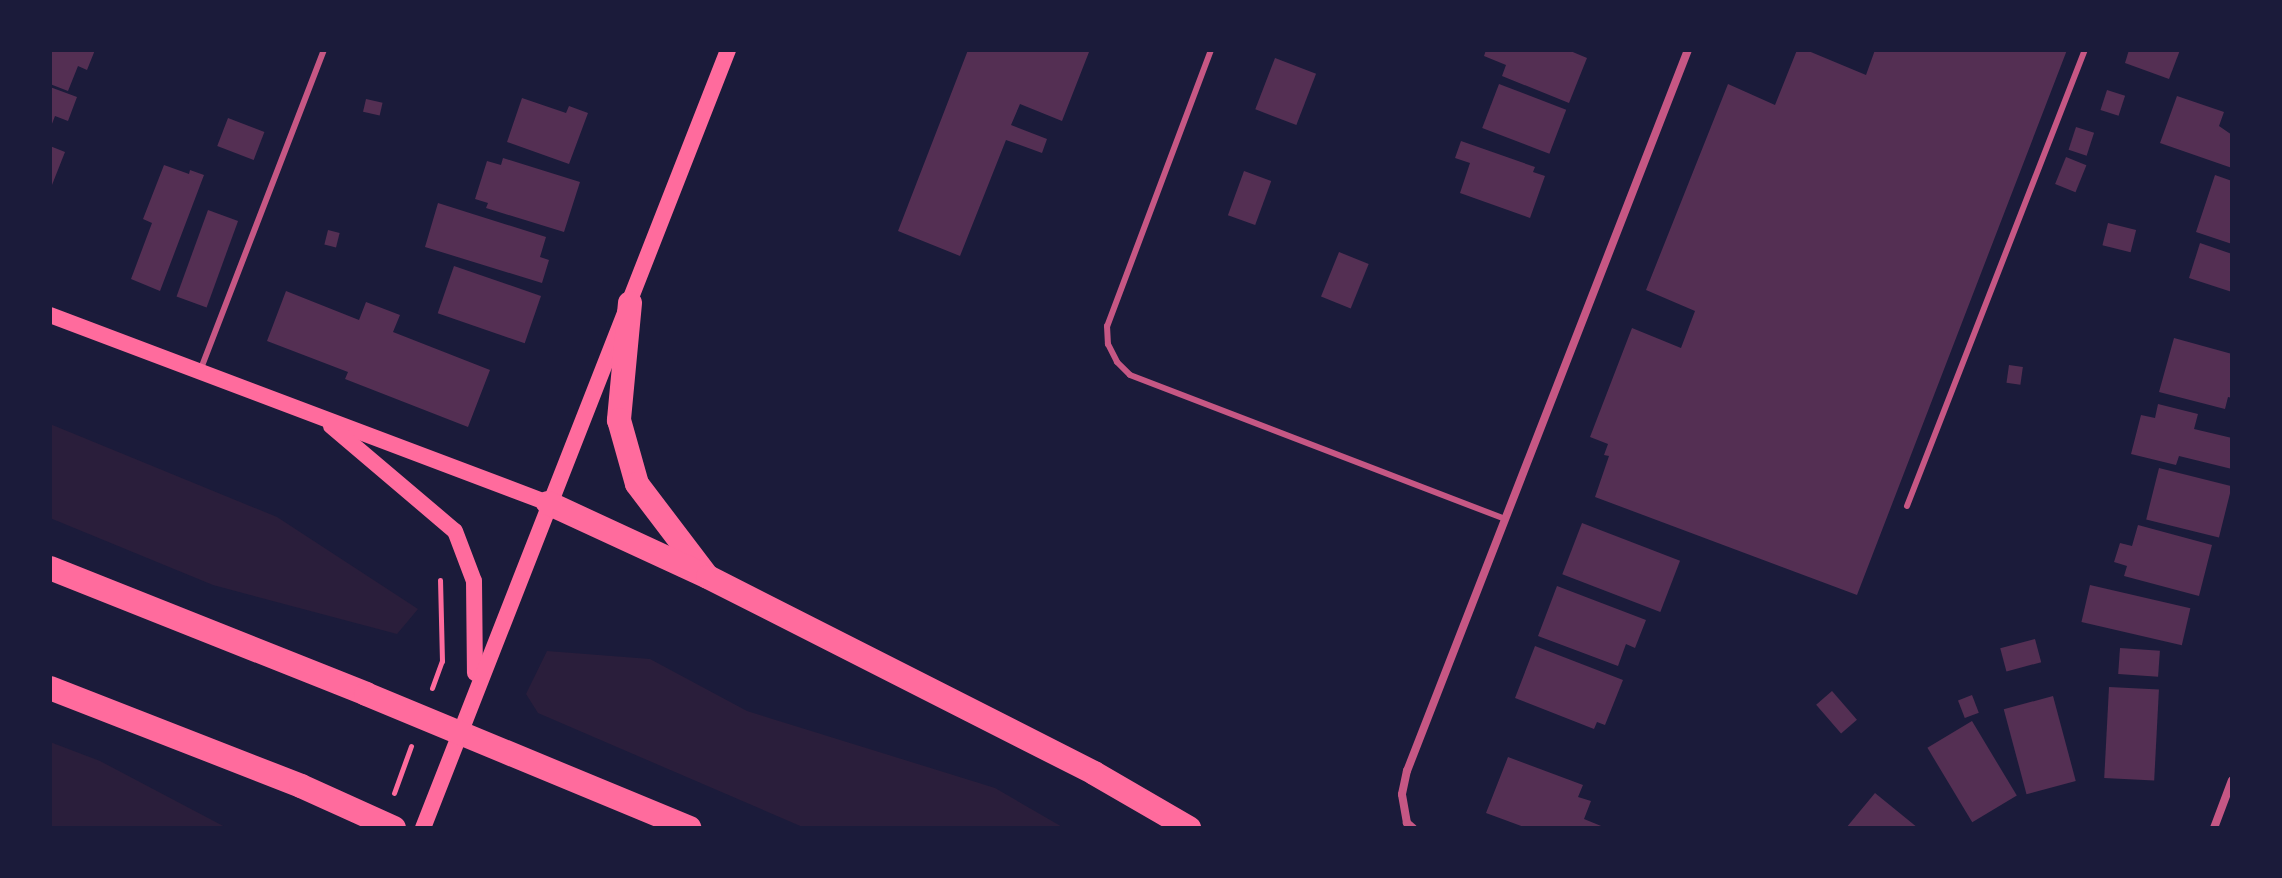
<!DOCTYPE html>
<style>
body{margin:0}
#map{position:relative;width:2282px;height:878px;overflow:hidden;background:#1b1b3a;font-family:"Sofia Sans Condensed",sans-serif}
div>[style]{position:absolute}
.green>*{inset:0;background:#2a1e3b}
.building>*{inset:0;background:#542f53;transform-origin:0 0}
.path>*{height:5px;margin:-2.5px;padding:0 2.5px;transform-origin:2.5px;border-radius:2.5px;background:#ff6b9d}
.service>*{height:6px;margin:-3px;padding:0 3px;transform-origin:3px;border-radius:3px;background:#c65784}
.minor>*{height:8px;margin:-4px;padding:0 4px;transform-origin:4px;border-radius:4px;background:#c65784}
.secondary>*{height:16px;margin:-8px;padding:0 8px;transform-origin:8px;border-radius:8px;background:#ff6b9d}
.motorway>*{height:24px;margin:-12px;padding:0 12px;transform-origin:12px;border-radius:12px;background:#ff6b9d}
span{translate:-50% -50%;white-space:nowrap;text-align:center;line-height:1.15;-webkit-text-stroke:6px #1b1b3a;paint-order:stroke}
.frame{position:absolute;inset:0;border:52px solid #1b1b3a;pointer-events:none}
</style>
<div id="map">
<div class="green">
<i style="clip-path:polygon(50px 424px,277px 517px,418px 609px,397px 634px,213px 585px,50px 518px)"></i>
<i style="clip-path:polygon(547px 651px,650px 659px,747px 711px,995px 788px,1064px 828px,805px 828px,538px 713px,526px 694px)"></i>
<i style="clip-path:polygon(50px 742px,100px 761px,227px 828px,50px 828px)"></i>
</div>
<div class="building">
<i style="clip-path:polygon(50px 50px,95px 50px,87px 70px,78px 66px,68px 91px,50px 84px)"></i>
<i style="clip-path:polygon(968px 50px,1089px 52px,1062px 121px,1020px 104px,1011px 125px,1047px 139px,1042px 153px,1006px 140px,960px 256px,898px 231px)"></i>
<i style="clip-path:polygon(1486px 50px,1568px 50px,1587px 58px,1569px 103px,1502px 76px,1506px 65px,1484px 56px)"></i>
<i style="clip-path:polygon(1797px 50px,1806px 50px,1866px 75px,1875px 50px,2067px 50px,1857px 595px,1595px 497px,1609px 456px,1604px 455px,1608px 444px,1590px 437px,1632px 328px,1681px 348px,1695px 311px,1646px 290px,1728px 84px,1775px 105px)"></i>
<i style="clip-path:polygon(2129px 50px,2180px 50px,2169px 79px,2125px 63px)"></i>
<i style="left:1275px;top:58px;width:44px;height:55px;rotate:21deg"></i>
<i style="left:1499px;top:84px;width:72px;height:47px;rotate:21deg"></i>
<i style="clip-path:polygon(50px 87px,77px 97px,68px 121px,55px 116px,50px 129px)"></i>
<i style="left:2107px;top:90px;width:19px;height:21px;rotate:18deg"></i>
<i style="clip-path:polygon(2177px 96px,2224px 112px,2219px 126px,2232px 135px,2232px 168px,2160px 143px)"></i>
<i style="clip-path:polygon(522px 98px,566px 113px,569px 106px,588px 113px,569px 164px,507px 142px)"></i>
<i style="left:366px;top:99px;width:17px;height:13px;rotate:13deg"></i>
<i style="left:228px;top:118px;width:39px;height:30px;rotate:21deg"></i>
<i style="left:2076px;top:127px;width:19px;height:24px;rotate:18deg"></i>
<i style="clip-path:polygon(1461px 141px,1535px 167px,1533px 172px,1545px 176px,1530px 218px,1460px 193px,1470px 163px,1455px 158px)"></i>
<i style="clip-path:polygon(50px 146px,65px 152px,50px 190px)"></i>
<i style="left:2066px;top:157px;width:22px;height:29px;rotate:22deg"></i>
<i style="clip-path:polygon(503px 158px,580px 182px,564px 232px,486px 208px,488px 203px,475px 199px,487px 161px,501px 165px)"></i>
<i style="clip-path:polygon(164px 165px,189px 174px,190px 170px,204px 175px,160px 291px,131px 279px,152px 223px,143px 219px)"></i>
<i style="left:1244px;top:171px;width:29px;height:47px;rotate:20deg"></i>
<i style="clip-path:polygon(2215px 175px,2232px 181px,2232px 244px,2196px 232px)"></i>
<i style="clip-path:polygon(438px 203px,546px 237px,540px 257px,549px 260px,542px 283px,425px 247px)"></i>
<i style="left:208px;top:210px;width:32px;height:92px;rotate:20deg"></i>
<i style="left:2108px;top:223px;width:29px;height:23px;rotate:14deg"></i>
<i style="left:328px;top:230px;width:12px;height:15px;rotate:14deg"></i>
<i style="clip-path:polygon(2200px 243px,2232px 254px,2232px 292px,2189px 278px)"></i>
<i style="left:1339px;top:252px;width:32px;height:48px;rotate:22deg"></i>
<i style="left:454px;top:266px;width:92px;height:50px;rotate:19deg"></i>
<i style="clip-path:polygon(286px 291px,359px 320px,366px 302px,400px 315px,393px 332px,490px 370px,468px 427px,345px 379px,348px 372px,267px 341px)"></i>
<i style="clip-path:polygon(2174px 338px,2232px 354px,2232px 398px,2228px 397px,2225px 409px,2159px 392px)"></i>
<i style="left:2009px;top:365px;width:14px;height:18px;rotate:8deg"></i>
<i style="clip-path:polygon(2158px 404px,2198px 414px,2194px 429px,2232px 438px,2232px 469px,2179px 456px,2176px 465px,2131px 454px,2141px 415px,2155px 418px)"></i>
<i style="left:2159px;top:468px;width:75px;height:53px;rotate:14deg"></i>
<i style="left:1582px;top:523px;width:105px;height:55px;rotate:21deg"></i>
<i style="clip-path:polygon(2138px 525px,2212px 545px,2199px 596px,2124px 576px,2127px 566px,2114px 562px,2120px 543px,2132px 546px)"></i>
<i style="left:2090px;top:585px;width:103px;height:38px;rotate:13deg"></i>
<i style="clip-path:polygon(1557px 586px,1646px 620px,1635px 648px,1626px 644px,1618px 666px,1538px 636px)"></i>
<i style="left:2035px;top:639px;width:24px;height:36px;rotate:75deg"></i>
<i style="clip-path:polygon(1535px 646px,1623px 680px,1605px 725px,1597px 722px,1594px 729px,1515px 698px)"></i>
<i style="left:2120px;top:648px;width:40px;height:26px;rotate:4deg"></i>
<i style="left:2109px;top:687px;width:50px;height:91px;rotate:3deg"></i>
<i style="left:1832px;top:691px;width:38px;height:21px;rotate:49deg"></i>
<i style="left:1972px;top:695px;width:19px;height:15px;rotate:69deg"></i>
<i style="left:2053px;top:696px;width:88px;height:51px;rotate:75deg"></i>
<i style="left:1972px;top:721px;width:87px;height:52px;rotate:59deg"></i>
<i style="clip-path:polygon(1508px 757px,1583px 785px,1578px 797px,1591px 801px,1584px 819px,1606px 828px,1527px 828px,1486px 813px)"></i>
<i style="clip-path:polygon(1875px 793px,1918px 828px,1846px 828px)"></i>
</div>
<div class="path">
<i style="left:432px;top:688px;width:29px;rotate:-70deg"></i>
<i style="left:442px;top:661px;width:81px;rotate:-91.4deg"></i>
<i style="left:394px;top:793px;width:50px;rotate:-70.1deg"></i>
</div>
<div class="service">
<i style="left:1211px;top:50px;width:295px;rotate:110.6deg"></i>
<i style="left:1107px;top:326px;width:18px;rotate:87deg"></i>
<i style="left:1108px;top:344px;width:20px;rotate:63deg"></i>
<i style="left:1117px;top:362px;width:18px;rotate:45deg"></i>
<i style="left:1130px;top:375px;width:402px;rotate:21deg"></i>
<i style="left:200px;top:371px;width:344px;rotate:-68.9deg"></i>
<i style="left:1907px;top:506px;width:490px;rotate:-68.7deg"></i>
</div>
<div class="minor">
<i style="left:1413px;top:828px;width:8px;rotate:-140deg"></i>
<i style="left:1407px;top:823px;width:29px;rotate:-100deg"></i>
<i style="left:1402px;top:794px;width:24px;rotate:-78deg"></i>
<i style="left:1407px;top:771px;width:774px;rotate:-68.71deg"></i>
<i style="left:2214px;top:828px;width:51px;rotate:-69.4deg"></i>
</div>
<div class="secondary">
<i style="left:50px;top:315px;width:532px;rotate:20.68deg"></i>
<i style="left:331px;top:426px;width:162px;rotate:40.3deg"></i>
<i style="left:455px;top:531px;width:53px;rotate:69.2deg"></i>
<i style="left:474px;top:581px;width:92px;rotate:89.4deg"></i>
<i style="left:423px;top:828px;width:836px;rotate:-68.59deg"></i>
</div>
<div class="motorway">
<i style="left:630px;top:303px;width:118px;rotate:95.4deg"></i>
<i style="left:619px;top:420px;width:66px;rotate:74.3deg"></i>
<i style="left:637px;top:484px;width:114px;rotate:52.8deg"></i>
<i style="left:548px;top:503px;width:176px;rotate:24.8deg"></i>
<i style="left:708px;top:577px;width:433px;rotate:26.9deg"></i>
<i style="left:1094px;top:773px;width:110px;rotate:30.1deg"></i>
<i style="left:50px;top:568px;width:340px;rotate:21.7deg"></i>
<i style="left:366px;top:694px;width:350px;rotate:22.5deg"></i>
<i style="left:50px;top:688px;width:269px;rotate:21.3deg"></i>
<i style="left:301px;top:786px;width:102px;rotate:24.3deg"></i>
</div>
<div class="frame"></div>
</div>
